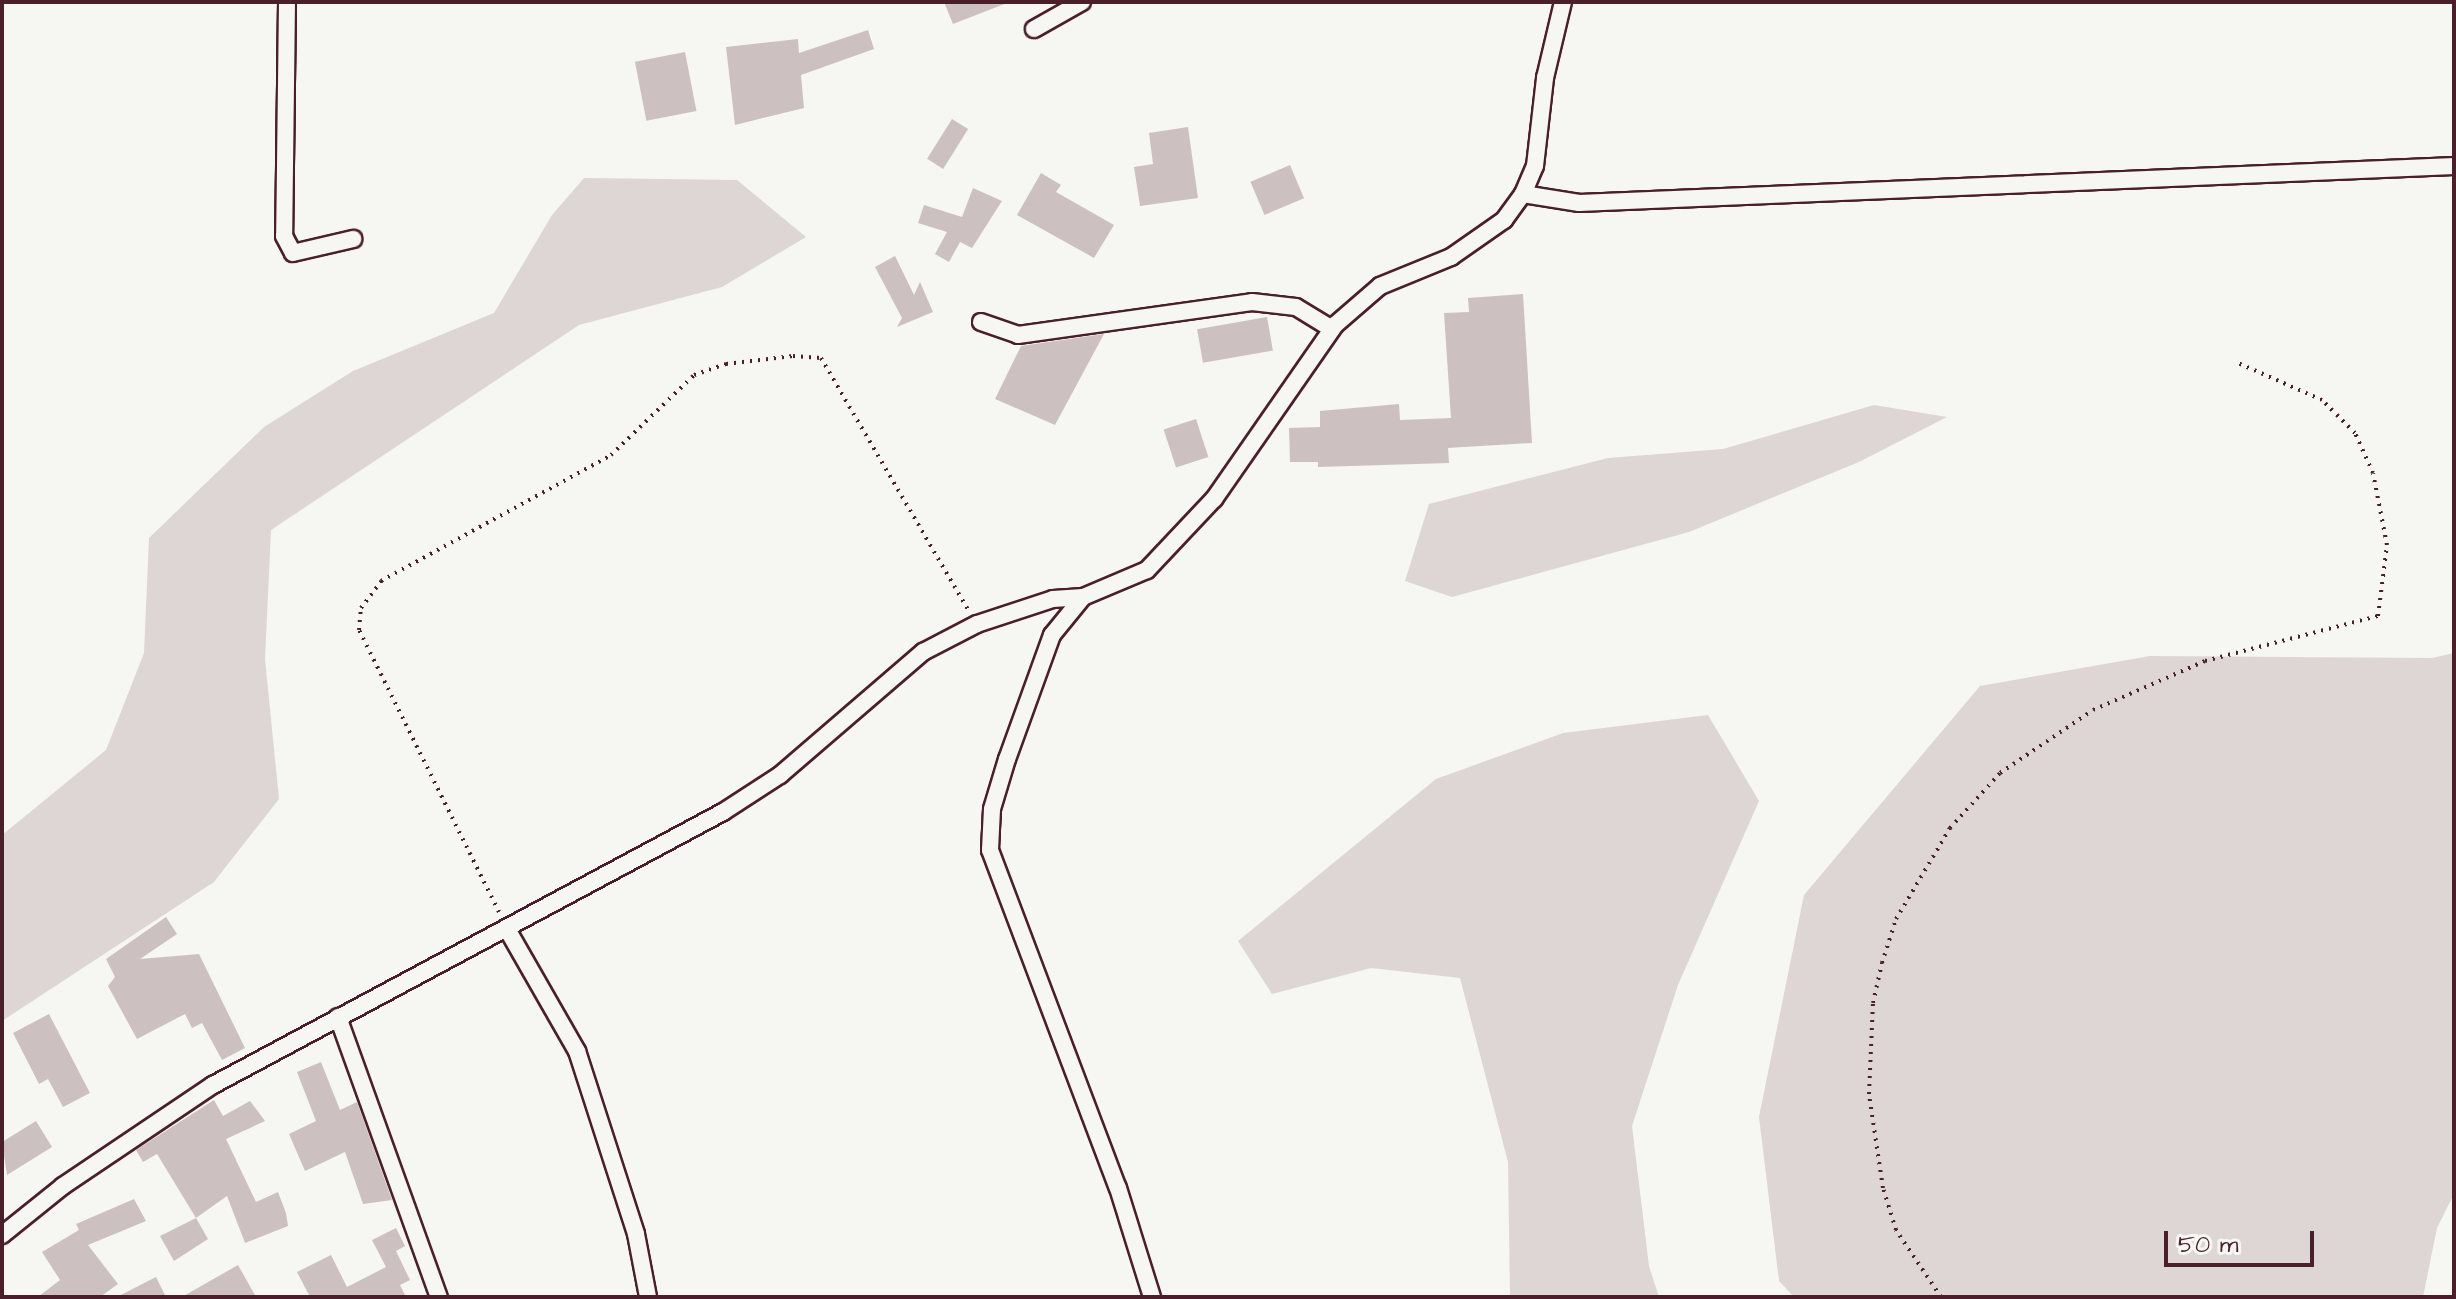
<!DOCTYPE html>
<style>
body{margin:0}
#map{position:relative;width:2456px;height:1299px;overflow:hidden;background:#f6f6f2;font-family:"Architects Daughter",sans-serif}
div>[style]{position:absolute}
.green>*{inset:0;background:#ddd6d5}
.building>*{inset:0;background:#ccc1c0;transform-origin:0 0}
.path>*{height:4px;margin-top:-2px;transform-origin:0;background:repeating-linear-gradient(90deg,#4a1f2b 0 2px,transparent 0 8px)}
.roads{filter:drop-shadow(2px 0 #4a1f2b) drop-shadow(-2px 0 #4a1f2b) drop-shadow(0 2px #4a1f2b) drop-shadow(0 -2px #4a1f2b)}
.minor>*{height:16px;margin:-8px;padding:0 8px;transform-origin:8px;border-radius:8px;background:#f6f6f2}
span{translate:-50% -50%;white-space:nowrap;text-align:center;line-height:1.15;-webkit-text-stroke:6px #f6f6f2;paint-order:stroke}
.frame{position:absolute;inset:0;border:4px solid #4a1f2b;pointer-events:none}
.scale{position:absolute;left:2164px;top:1231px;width:150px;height:36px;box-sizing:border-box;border:4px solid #4a1f2b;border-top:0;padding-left:10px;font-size:24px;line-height:28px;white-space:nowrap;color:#4a1f2b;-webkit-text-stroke:6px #f6f6f2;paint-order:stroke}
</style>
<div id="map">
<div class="green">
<i style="clip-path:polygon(584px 178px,737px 180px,806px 237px,722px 287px,579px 325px,271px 530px,265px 659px,279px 799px,214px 882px,2px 1021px,2px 835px,106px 750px,144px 653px,149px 538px,264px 427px,353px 371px,494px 313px,552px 215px)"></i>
<i style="clip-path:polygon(1874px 405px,1947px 417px,1859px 462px,1689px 532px,1452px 597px,1405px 581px,1429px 504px,1608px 458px,1723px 449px)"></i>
<i style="clip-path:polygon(2454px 653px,2454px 1194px,2437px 1228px,2423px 1297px,1794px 1297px,1779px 1281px,1759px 1117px,1804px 895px,1980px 686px,2150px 656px,2432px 658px)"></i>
<i style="clip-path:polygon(1708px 715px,1759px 801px,1678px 985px,1632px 1126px,1649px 1266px,1659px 1297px,1510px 1297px,1508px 1162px,1460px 978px,1371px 968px,1272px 994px,1238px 941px,1436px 779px,1563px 733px)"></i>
</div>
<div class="building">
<i style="clip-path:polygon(944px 2px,1007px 2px,1007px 3px,953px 24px)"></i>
<i style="clip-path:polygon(868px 30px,874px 49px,801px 75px,804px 108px,735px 125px,726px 47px,798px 39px,799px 53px)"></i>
<i style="left:685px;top:52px;width:60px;height:51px;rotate:79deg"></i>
<i style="left:952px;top:119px;width:19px;height:47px;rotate:32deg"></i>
<i style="clip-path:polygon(1188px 127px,1198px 198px,1140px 206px,1134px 167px,1153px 164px,1149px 133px)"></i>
<i style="left:1290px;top:165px;width:36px;height:43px;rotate:67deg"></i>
<i style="clip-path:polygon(1041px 173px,1061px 185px,1056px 192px,1114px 225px,1094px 258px,1017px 215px)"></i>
<i style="clip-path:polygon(973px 188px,1002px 201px,972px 248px,960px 242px,949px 262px,935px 254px,947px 232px,918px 223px,924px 205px,962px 217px)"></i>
<i style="clip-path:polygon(895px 256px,914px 295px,920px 282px,933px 312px,897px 327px,902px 318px,875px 267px)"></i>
<i style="clip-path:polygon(1523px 294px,1532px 443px,1448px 448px,1449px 463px,1318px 467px,1318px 462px,1290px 462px,1289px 428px,1320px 427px,1320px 411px,1399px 404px,1400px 420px,1451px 418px,1444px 313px,1469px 312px,1468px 298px)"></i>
<i style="left:1267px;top:317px;width:34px;height:71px;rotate:80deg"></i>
<i style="clip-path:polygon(1104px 334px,1055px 425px,995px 399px,1021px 346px)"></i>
<i style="left:1196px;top:419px;width:40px;height:34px;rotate:72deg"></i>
<i style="clip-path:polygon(166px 917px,177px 934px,140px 959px,199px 954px,245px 1048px,222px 1060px,202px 1023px,192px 1028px,185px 1014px,137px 1039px,108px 986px,115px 977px,106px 959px)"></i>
<i style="clip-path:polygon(49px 1014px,90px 1093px,63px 1107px,48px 1079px,39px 1084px,13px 1033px)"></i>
<i style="clip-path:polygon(321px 1062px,340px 1110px,357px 1102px,392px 1200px,363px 1204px,345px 1152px,305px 1171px,289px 1134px,316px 1121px,297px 1072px)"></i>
<i style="clip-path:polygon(214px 1100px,223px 1116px,250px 1101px,265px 1121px,226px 1139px,256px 1202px,278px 1192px,286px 1213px,288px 1226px,245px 1243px,227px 1196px,196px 1218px,157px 1154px,143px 1162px,136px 1150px)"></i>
<i style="clip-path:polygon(36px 1121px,52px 1147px,7px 1175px,2px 1142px)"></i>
<i style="clip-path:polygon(134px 1199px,146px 1221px,88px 1245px,118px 1284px,100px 1297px,38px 1297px,60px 1280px,42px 1252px,79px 1230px,76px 1224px)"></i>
<i style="clip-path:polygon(196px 1218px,208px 1239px,174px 1261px,160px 1236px)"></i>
<i style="clip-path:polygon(396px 1228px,405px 1246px,396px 1251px,410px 1280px,400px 1285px,406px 1297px,310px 1297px,297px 1272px,331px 1255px,347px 1287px,386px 1267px,372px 1240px)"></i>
<i style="clip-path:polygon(238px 1265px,256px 1297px,182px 1297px)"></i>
<i style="clip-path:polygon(156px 1277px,166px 1297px,117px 1297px)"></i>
</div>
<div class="path">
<i style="left:499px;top:912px;width:315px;rotate:-116.4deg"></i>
<i style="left:359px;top:630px;width:22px;rotate:-85deg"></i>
<i style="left:361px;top:608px;width:34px;rotate:-53deg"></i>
<i style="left:381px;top:581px;width:262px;rotate:-28.7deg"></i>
<i style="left:611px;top:455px;width:115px;rotate:-43.9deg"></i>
<i style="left:694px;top:375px;width:34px;rotate:-19deg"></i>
<i style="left:726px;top:364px;width:67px;rotate:-6.8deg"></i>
<i style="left:793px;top:356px;width:28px;rotate:4deg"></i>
<i style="left:821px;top:358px;width:293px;rotate:59.7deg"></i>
<i style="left:1941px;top:1297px;width:81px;rotate:-123.9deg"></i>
<i style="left:1896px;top:1230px;width:44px;rotate:-107.2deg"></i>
<i style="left:1883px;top:1188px;width:95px;rotate:-98.5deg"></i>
<i style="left:1869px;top:1094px;width:91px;rotate:-87.5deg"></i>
<i style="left:1873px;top:1003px;width:41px;rotate:-77.3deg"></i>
<i style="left:1882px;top:963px;width:46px;rotate:-72.3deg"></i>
<i style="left:1896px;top:919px;width:106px;rotate:-59.3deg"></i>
<i style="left:1950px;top:828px;width:74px;rotate:-47.7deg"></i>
<i style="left:2000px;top:773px;width:112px;rotate:-34.1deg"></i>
<i style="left:2093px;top:710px;width:122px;rotate:-23.6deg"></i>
<i style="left:2205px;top:661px;width:179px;rotate:-14.6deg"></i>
<i style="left:2378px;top:616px;width:72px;rotate:-82.8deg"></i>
<i style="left:2387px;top:545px;width:73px;rotate:-101deg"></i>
<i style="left:2373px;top:473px;width:44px;rotate:-114.2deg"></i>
<i style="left:2355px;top:433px;width:47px;rotate:-135deg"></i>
<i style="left:2322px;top:400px;width:94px;rotate:-156.2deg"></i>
</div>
<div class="roads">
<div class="minor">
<i style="left:287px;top:2px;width:234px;rotate:90.7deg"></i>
<i style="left:284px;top:236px;width:19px;rotate:62deg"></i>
<i style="left:293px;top:253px;width:62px;rotate:-13.1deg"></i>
<i style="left:1034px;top:29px;width:55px;rotate:-29.4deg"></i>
<i style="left:1523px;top:194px;width:57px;rotate:9.1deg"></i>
<i style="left:1579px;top:203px;width:876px;rotate:-2.42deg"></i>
<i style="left:981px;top:322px;width:39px;rotate:19deg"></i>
<i style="left:1018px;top:335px;width:236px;rotate:-8deg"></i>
<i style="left:1252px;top:302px;width:44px;rotate:6.5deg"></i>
<i style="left:1296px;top:307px;width:42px;rotate:31.4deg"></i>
<i style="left:1083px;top:597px;width:49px;rotate:129.2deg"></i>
<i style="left:1052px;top:635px;width:132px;rotate:109.9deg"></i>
<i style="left:1007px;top:759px;width:52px;rotate:106.7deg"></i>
<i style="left:992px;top:809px;width:41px;rotate:92.8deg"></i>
<i style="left:990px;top:850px;width:361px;rotate:69.3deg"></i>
<i style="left:1118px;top:1188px;width:114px;rotate:72.7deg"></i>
<i style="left:507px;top:929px;width:141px;rotate:60.2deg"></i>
<i style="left:577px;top:1051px;width:192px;rotate:72.1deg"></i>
<i style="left:636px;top:1234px;width:64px;rotate:79.2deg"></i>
<i style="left:338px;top:1017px;width:298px;rotate:70.2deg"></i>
<i style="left:2px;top:1235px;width:78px;rotate:-38.8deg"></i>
<i style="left:63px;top:1186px;width:181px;rotate:-34deg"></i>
<i style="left:213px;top:1085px;width:578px;rotate:-28.16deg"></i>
<i style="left:723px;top:812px;width:68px;rotate:-33deg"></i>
<i style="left:780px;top:775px;width:189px;rotate:-40.7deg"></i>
<i style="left:923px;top:652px;width:61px;rotate:-27.4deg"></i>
<i style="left:977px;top:624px;width:80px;rotate:-18.2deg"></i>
<i style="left:1053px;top:599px;width:30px;rotate:-4deg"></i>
<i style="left:1083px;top:597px;width:69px;rotate:-22.9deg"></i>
<i style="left:1147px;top:570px;width:98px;rotate:-46.7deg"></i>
<i style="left:1214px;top:499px;width:212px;rotate:-55.2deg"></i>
<i style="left:1335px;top:325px;width:60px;rotate:-40.9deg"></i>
<i style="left:1380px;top:286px;width:77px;rotate:-22.2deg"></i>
<i style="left:1451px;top:257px;width:65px;rotate:-34.9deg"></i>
<i style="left:1504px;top:220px;width:32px;rotate:-54deg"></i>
<i style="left:1523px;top:194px;width:30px;rotate:-67deg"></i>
<i style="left:1535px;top:166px;width:89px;rotate:-83.5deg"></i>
<i style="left:1545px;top:78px;width:78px;rotate:-76.7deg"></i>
</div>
</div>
<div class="frame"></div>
<div class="scale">50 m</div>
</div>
